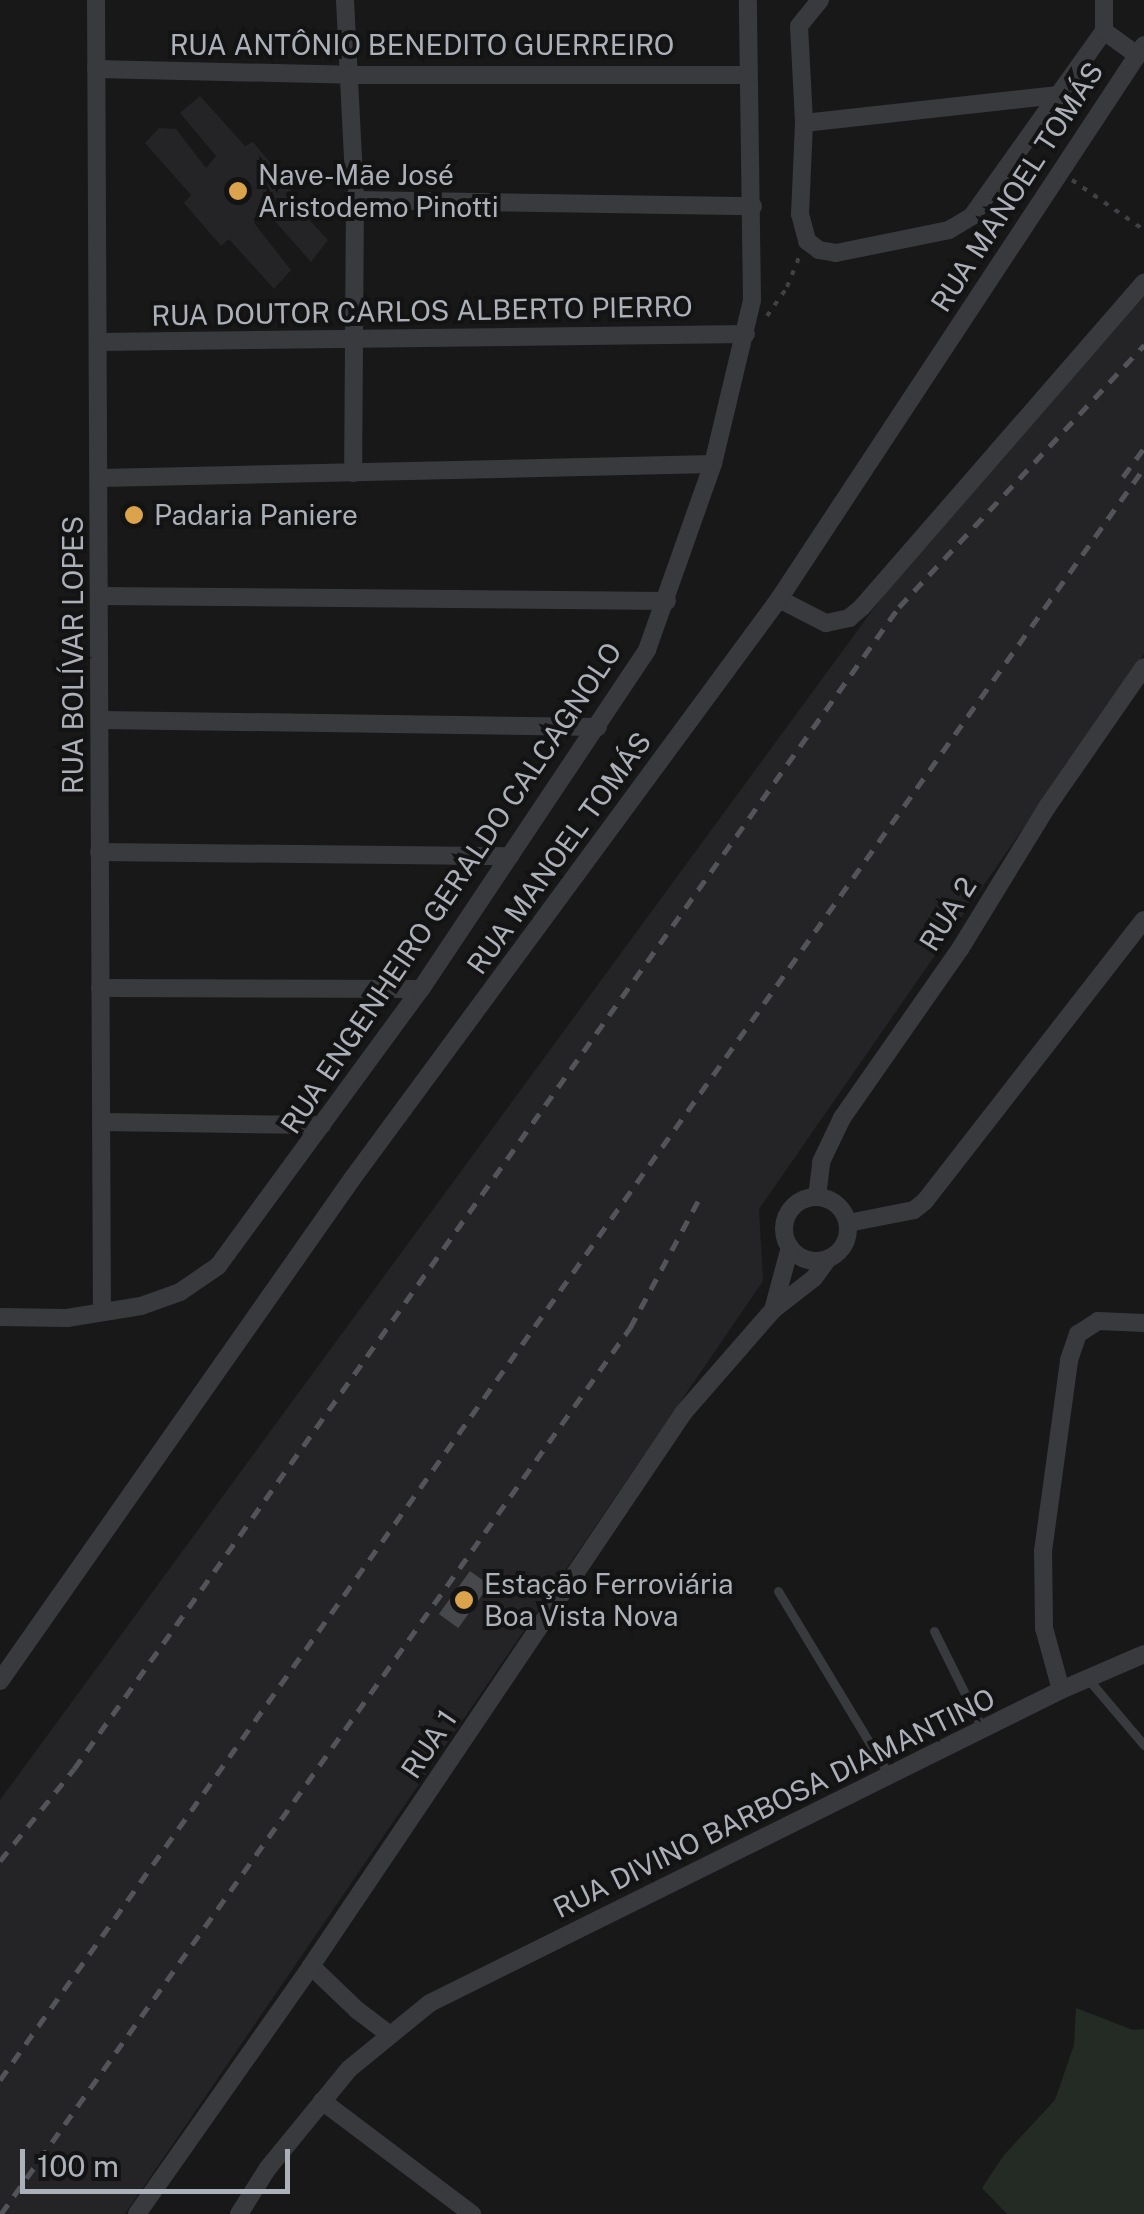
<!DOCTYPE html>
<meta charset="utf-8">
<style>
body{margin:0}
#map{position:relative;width:1144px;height:2214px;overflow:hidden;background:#181819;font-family:"Public Sans",sans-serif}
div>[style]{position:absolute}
.built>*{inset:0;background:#242426}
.green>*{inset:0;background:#242b25}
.building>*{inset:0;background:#47484c;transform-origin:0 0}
.path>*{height:4px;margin-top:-2px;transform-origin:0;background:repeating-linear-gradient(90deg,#3f4145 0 5px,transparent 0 13px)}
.lane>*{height:9px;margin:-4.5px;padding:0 4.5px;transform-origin:4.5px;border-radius:4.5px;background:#393a3e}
.street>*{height:18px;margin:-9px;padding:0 9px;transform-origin:9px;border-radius:9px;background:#393a3e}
.street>.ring{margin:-9px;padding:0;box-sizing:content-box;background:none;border:18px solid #393a3e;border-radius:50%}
.rail>*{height:5px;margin-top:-2.5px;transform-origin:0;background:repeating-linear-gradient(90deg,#525459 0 12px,transparent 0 22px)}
.dots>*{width:28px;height:28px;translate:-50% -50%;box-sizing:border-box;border:5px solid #131314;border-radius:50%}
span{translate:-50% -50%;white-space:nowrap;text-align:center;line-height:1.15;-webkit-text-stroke:8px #131314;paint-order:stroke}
.street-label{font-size:28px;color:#acb0b8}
.poi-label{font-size:28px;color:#acb0b8}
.left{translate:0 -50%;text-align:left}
.scale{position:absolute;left:20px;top:2149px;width:270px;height:45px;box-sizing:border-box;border:5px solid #acb0b8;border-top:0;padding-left:12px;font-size:30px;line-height:35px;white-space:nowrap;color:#acb0b8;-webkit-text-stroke:8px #131314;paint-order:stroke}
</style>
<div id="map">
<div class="built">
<i style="clip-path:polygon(200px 96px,245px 146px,253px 142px,292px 189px,285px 194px,328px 240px,311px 262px,265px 210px,254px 223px,291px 270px,274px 289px,229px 239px,221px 246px,184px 203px,191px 195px,145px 143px,159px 128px,176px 129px,206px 168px,216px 156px,180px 113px)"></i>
<i style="clip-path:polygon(1144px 297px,1144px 654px,759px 1209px,763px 1281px,125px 2214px,0 2214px,0 1800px,899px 574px)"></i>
</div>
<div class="green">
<i style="clip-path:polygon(1076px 2008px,1133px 2030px,1144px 2029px,1144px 2214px,1007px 2214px,982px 2188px,1004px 2155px,1055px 2100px,1074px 2045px)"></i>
</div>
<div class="building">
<i style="left:470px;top:1571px;width:24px;height:53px;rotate:36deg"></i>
</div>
<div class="path">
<i style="left:1072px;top:180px;width:88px;rotate:34.8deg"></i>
<i style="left:767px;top:316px;width:35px;rotate:-55deg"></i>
<i style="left:787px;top:287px;width:35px;rotate:-68deg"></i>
</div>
<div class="lane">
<i style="left:778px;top:1591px;width:217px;rotate:58.9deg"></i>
<i style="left:934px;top:1631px;width:110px;rotate:63.7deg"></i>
<i style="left:1088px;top:1679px;width:87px;rotate:49.7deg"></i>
</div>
<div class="street">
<i style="left:96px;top:0;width:1311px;rotate:89.74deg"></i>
<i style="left:345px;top:0;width:200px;rotate:87.1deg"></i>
<i style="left:355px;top:200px;width:273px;rotate:90.4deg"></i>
<i style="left:820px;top:0;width:33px;rotate:129deg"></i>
<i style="left:799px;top:26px;width:97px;rotate:87deg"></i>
<i style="left:804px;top:123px;width:91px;rotate:92.5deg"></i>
<i style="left:800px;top:214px;width:28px;rotate:75deg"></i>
<i style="left:807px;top:241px;width:15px;rotate:37deg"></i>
<i style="left:819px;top:250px;width:17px;rotate:10deg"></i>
<i style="left:836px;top:253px;width:115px;rotate:-11.5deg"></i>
<i style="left:949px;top:230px;width:27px;rotate:-31deg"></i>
<i style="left:972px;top:216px;width:227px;rotate:-54.5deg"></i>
<i style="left:1104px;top:31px;width:31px;rotate:-90deg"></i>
<i style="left:1104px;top:31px;width:41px;rotate:36deg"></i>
<i style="left:96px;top:69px;width:255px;rotate:1.3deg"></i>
<i style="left:351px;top:75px;width:396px"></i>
<i style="left:804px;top:123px;width:256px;rotate:-6.3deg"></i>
<i style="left:355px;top:200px;width:398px;rotate:0.9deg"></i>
<i style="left:99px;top:342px;width:647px;rotate:-0.71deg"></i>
<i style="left:101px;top:478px;width:612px;rotate:-1.31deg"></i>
<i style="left:99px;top:596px;width:568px;rotate:0.5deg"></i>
<i style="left:779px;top:599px;width:53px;rotate:27.1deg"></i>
<i style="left:826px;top:623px;width:24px;rotate:-12deg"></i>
<i style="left:849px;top:618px;width:17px;rotate:-40deg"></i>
<i style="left:862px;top:607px;width:430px;rotate:-49deg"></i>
<i style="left:102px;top:720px;width:496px;rotate:0.8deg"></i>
<i style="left:99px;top:852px;width:411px;rotate:0.6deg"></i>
<i style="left:100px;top:988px;width:321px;rotate:0.2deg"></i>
<i style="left:101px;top:1122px;width:221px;rotate:0.8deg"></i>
<i style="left:817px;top:1197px;width:35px;rotate:-83deg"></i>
<i style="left:821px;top:1162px;width:49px;rotate:-64.5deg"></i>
<i style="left:842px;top:1118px;width:206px;rotate:-55.1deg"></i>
<i style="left:960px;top:949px;width:167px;rotate:-58.5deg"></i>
<i style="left:1047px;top:807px;width:170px;rotate:-55.3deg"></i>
<i class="ring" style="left:784px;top:1197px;width:46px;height:46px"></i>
<i style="left:848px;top:1223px;width:67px;rotate:-11.1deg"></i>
<i style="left:914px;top:1210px;width:14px;rotate:-39deg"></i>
<i style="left:925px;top:1201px;width:356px;rotate:-52.1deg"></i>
<i style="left:773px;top:1310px;width:65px;rotate:-74.9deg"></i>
<i style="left:0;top:1317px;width:67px;rotate:0.9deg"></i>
<i style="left:67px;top:1318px;width:75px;rotate:-9.2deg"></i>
<i style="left:141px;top:1306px;width:41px;rotate:-19.7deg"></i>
<i style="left:180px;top:1292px;width:46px;rotate:-34.4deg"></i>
<i style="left:218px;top:1266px;width:343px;rotate:-53.8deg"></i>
<i style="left:421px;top:989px;width:407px;rotate:-56.3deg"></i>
<i style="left:647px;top:650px;width:197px;rotate:-70.5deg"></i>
<i style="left:713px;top:464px;width:169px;rotate:-76.6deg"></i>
<i style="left:752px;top:300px;width:300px;rotate:-90.8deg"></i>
<i style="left:0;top:1681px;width:613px;rotate:-54.96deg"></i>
<i style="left:352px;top:1179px;width:720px;rotate:-53.64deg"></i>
<i style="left:779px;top:599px;width:663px;rotate:-56.62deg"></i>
<i style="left:1061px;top:1690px;width:64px;rotate:-105.3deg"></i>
<i style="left:1044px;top:1628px;width:77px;rotate:-90.7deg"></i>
<i style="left:1043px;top:1551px;width:193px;rotate:-82.2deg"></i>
<i style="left:1069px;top:1360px;width:28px;rotate:-71deg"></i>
<i style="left:1078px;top:1334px;width:24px;rotate:-33deg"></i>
<i style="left:1098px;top:1321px;width:46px;rotate:2.5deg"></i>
<i style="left:311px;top:1966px;width:64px;rotate:43.7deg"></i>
<i style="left:357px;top:2010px;width:41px;rotate:37.1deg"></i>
<i style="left:322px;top:2101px;width:188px;rotate:37deg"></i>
<i style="left:137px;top:2214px;width:303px;rotate:-54.9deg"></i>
<i style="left:311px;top:1966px;width:668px;rotate:-56.05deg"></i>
<i style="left:684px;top:1412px;width:135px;rotate:-48.9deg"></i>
<i style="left:773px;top:1310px;width:52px;rotate:-38deg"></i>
<i style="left:814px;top:1278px;width:24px;rotate:-54deg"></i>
<i style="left:239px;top:2214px;width:54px;rotate:-57.8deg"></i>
<i style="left:268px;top:2168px;width:128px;rotate:-50.7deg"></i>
<i style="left:349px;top:2069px;width:104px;rotate:-39.2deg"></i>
<i style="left:430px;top:2003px;width:704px;rotate:-26.38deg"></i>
<i style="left:1061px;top:1690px;width:90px;rotate:-23.4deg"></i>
</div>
<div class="rail">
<i style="left:1123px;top:477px;width:36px;rotate:-54deg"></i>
<i style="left:0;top:1861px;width:118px;rotate:-51.2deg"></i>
<i style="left:74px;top:1769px;width:1425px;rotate:-54.63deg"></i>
<i style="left:899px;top:607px;width:359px;rotate:-46.9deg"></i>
<i style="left:0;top:2080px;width:1977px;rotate:-54.64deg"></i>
<i style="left:1px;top:2214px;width:1087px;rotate:-54.63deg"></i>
<i style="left:630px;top:1328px;width:144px;rotate:-61.8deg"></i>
</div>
<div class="dots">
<i style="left:238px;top:191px;background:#dca34d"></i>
<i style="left:134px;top:515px;background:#dca34d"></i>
<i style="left:464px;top:1600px;background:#dca34d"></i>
</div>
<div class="street-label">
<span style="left:422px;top:45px">RUA ANTÔNIO BENEDITO GUERREIRO</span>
<span style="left:1017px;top:187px;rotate:-57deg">RUA MANOEL TOMÁS</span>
<span style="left:422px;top:311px;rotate:-1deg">RUA DOUTOR CARLOS ALBERTO PIERRO</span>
<span style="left:73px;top:655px;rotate:-90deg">RUA BOLÍVAR LOPES</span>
<span style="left:559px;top:853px;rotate:-54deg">RUA MANOEL TOMÁS</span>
<span style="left:451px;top:888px;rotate:-56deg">RUA ENGENHEIRO GERALDO CALCAGNOLO</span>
<span style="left:948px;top:914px;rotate:-58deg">RUA 2</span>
<span style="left:429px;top:1744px;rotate:-56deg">RUA 1</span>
<span style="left:774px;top:1803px;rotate:-26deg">RUA DIVINO BARBOSA DIAMANTINO</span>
</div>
<div class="poi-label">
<span class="left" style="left:258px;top:191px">Nave-Mãe José<br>Aristodemo Pinotti</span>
<span class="left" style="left:154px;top:515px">Padaria Paniere</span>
<span class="left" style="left:484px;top:1600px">Estação Ferroviária<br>Boa Vista Nova</span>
</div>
<div class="scale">100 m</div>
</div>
